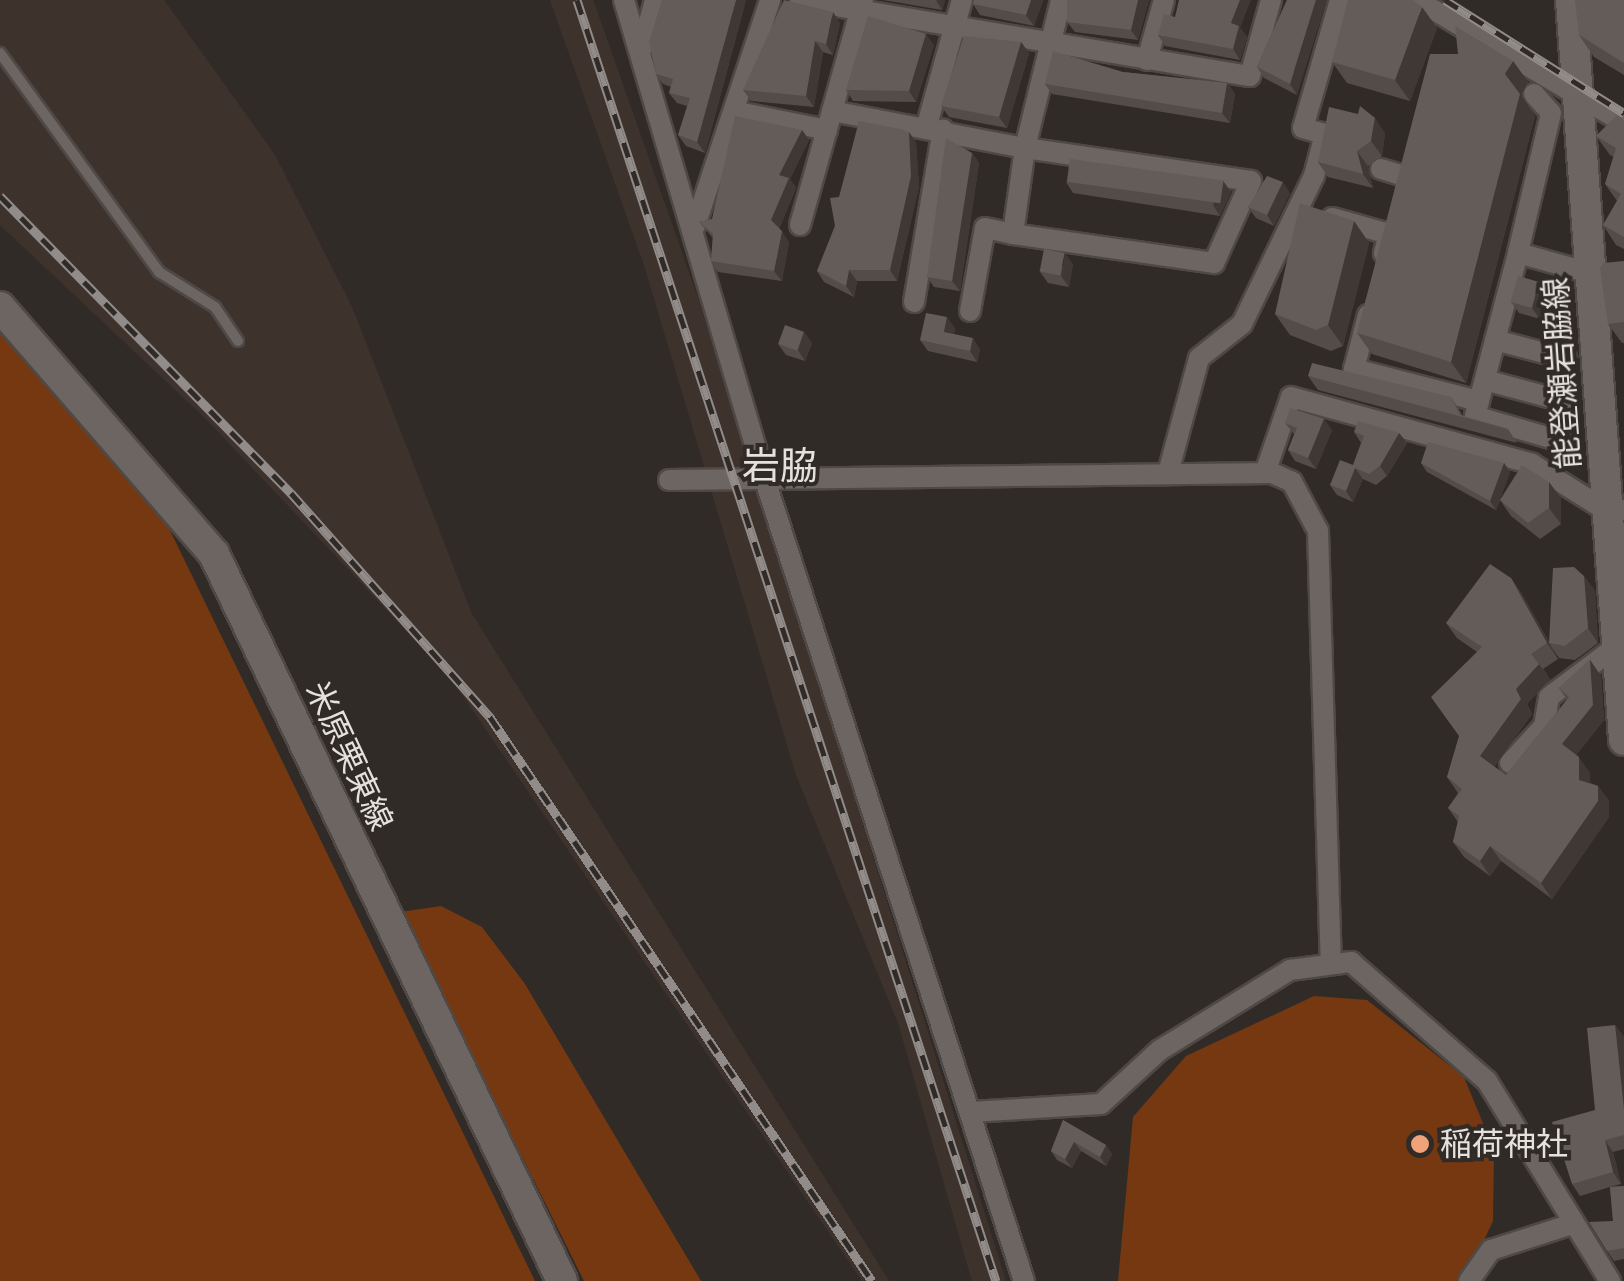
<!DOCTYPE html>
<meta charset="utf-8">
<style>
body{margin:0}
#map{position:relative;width:1624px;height:1281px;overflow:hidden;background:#312b27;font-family:Poppins,"Noto Sans JP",sans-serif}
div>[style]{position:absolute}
.built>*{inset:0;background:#3e332c}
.green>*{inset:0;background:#763811}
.roads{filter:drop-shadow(2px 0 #4e4946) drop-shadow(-2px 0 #4e4946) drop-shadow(0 2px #4e4946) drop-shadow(0 -2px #4e4946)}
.service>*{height:10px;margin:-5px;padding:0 5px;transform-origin:5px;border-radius:5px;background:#6c6561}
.minor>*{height:20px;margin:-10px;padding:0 10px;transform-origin:10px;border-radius:10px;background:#6c6561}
.secondary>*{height:30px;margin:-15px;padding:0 15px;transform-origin:15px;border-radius:15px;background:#6c6561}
.rail>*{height:9px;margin-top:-4.5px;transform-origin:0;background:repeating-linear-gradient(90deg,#312b27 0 15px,#918c89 0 30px);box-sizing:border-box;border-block:2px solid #918c89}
.wall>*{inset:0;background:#534c49}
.shaded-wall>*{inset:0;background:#3f3835}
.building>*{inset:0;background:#635c59;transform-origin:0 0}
.dots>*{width:28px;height:28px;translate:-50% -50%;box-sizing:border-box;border:5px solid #312b27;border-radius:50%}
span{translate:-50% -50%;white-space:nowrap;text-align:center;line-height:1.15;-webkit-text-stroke:8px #312b27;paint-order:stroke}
.street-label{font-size:32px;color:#e5e1df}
.poi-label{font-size:32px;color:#e5e1df}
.left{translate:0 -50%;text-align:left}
.quarter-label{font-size:38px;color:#e5e1df}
</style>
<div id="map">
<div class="built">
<i style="clip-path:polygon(0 0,164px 0,275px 155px,352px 307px,472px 614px,889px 1281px,862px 1281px,450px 677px,206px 419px,0 225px)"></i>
<i style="clip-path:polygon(550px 0,593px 0,596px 8px,697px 295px,1006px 1281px,972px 1281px,898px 1023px,796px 775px,645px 268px)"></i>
</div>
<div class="green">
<i style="clip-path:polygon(0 323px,164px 518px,535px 1281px,0 1281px)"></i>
<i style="clip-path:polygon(441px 906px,482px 927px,525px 984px,701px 1281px,584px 1281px,400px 912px)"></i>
<i style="clip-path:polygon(1314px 996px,1367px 1000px,1464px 1077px,1494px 1150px,1493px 1221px,1465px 1281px,1118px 1281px,1133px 1117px,1186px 1056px)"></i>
</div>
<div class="roads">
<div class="service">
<i style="left:0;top:53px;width:271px;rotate:54deg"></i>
<i style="left:159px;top:272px;width:66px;rotate:32deg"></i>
<i style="left:215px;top:307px;width:41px;rotate:55.9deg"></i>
</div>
<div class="minor">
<i style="left:624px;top:0;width:497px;rotate:73.6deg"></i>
<i style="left:764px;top:477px;width:845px;rotate:72.08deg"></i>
<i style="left:800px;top:0;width:456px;rotate:9.6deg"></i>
<i style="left:1250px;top:76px;width:79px;rotate:-74.6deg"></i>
<i style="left:1417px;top:0;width:241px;rotate:30.7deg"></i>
<i style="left:642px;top:48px;width:50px;rotate:-74.8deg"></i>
<i style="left:1147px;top:60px;width:62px;rotate:-74.2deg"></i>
<i style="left:1534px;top:94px;width:25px;rotate:48deg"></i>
<i style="left:1551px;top:113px;width:144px;rotate:103.3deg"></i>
<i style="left:1518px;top:253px;width:75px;rotate:15.5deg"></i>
<i style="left:832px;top:111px;width:197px;rotate:10.9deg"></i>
<i style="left:1025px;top:148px;width:228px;rotate:8.3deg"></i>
<i style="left:1251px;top:181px;width:90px;rotate:114.3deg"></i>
<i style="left:1214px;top:263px;width:203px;rotate:-171.8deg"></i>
<i style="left:1013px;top:234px;width:87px;rotate:-82.1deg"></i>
<i style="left:1025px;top:148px;width:152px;rotate:-76.3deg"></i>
<i style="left:738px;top:112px;width:91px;rotate:11.4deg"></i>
<i style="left:927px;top:125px;width:130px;rotate:-74.4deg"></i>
<i style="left:1381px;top:169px;width:24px;rotate:17deg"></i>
<i style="left:1332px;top:218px;width:59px;rotate:15.7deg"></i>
<i style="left:1389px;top:234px;width:20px;rotate:105deg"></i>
<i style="left:800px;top:225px;width:233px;rotate:-74.3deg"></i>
<i style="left:695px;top:226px;width:238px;rotate:-71.6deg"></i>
<i style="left:914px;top:302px;width:175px;rotate:-80.5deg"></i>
<i style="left:970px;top:311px;width:84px;rotate:-79.8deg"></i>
<i style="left:985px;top:228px;width:29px;rotate:12deg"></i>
<i style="left:1368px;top:315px;width:56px;rotate:104.5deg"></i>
<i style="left:1354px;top:369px;width:129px;rotate:14.4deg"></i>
<i style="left:1479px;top:401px;width:153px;rotate:-75.2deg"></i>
<i style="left:1495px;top:340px;width:74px;rotate:14.8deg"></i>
<i style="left:1485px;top:380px;width:81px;rotate:15.1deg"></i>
<i style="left:1479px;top:401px;width:16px;rotate:105deg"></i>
<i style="left:1475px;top:416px;width:93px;rotate:16.3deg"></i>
<i style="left:1168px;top:473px;width:119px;rotate:-74.9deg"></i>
<i style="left:1199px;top:358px;width:55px;rotate:-38.3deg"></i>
<i style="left:1242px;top:324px;width:165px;rotate:-64.1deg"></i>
<i style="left:1314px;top:176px;width:43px;rotate:-75.3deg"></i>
<i style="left:1325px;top:134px;width:23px;rotate:-165deg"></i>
<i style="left:1303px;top:128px;width:133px;rotate:-73.9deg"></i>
<i style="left:1265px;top:473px;width:80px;rotate:-71.1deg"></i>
<i style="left:1291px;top:397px;width:250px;rotate:15.5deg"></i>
<i style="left:1532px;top:464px;width:89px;rotate:32.1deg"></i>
<i style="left:1607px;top:511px;width:17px;rotate:-3deg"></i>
<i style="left:669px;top:480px;width:603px;rotate:-0.67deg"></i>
<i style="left:1272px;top:473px;width:22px;rotate:24deg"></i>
<i style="left:1292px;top:482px;width:55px;rotate:62deg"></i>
<i style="left:1318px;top:531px;width:433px;rotate:88.3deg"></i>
<i style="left:1510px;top:763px;width:50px;rotate:-47.4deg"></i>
<i style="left:1544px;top:726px;width:29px;rotate:-80deg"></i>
<i style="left:1549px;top:697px;width:85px;rotate:-36.9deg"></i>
<i style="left:971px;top:1112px;width:130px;rotate:-3.5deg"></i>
<i style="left:1101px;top:1104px;width:80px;rotate:-42.5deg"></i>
<i style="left:1160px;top:1050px;width:153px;rotate:-31.6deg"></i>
<i style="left:1290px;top:970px;width:62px;rotate:-7.5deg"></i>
<i style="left:1351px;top:962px;width:181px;rotate:41.2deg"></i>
<i style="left:1487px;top:1081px;width:235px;rotate:58.4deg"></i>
<i style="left:1469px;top:1281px;width:38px;rotate:-55deg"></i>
<i style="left:1491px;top:1250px;width:82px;rotate:-17.8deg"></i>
</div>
<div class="secondary">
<i style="left:1571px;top:0;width:742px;rotate:85.9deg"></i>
<i style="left:0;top:307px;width:327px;rotate:49.1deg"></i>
<i style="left:214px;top:554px;width:806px;rotate:64.42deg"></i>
</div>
</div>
<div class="rail">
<i style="left:577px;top:0;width:1348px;rotate:71.89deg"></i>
<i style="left:1445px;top:0;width:212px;rotate:32.3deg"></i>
<i style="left:0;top:196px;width:416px;rotate:45.6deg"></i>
<i style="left:291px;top:493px;width:300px;rotate:48.4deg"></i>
<i style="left:490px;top:717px;width:681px;rotate:55.89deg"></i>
</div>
<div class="wall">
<i style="clip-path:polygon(662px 0,746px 0,705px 153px,686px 146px,678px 135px,687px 106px,677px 103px,669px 93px,671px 87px,663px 84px,656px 74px)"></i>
<i style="clip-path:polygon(883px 0,945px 0,942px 10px)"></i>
<i style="clip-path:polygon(974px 0,1043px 0,1034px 26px,980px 15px,973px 4px)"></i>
<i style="clip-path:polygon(1067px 0,1149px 0,1138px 40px,1075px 32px,1067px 22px)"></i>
<i style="clip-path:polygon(1287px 0,1297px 95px,1264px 78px,1257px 67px)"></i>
<i style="clip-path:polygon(1624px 0,1624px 75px,1594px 57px,1579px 35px)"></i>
<i style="clip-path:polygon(1175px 17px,1240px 28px,1247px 37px,1240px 60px,1165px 46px,1158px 35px)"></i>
<i style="clip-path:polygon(840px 23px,833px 55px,823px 52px,814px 107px,751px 101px,743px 90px)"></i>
<i style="clip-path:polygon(1437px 28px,1410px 101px,1347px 83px,1332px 62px)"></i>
<i style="clip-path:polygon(1021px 42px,1029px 53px,1007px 128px,949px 117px,941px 106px)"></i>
<i style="clip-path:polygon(934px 45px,916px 102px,853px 101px,846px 90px)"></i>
<i style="clip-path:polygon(1513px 61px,1528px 82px,1521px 95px,1535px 116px,1466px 383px,1372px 354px,1357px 333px)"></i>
<i style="clip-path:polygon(1123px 72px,1227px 83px,1235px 94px,1230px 123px,1052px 94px,1045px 84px)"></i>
<i style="clip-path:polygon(1624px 120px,1624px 249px,1616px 245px,1603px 225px,1617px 201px,1605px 184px,1614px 157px,1610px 155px,1596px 136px)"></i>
<i style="clip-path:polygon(802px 130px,809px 140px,790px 179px,796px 188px,779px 229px,789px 242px,782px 281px,718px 272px,711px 261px,713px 238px,699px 222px,712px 219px)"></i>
<i style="clip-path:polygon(909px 132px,916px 143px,919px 187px,897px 281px,857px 281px,854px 297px,824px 282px,817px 271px,835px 226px,839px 197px)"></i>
<i style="clip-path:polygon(1385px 133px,1382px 156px,1368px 166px,1373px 188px,1328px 177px,1318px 162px)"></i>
<i style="clip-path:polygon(972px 153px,979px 163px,960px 291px,934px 287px,927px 277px)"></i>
<i style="clip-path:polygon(1223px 181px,1231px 192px,1220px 216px,1073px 193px,1066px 182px)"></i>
<i style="clip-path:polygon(1290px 193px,1274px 226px,1256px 218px,1248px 207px)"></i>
<i style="clip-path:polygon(1354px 221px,1369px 243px,1343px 346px,1331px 351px,1290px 335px,1275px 314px)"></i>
<i style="clip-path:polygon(1624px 261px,1624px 343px,1622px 343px,1608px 324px)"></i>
<i style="clip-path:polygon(1073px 264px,1069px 287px,1048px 283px,1040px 272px)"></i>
<i style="clip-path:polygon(1547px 293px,1540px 319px,1519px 313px,1511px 302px)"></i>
<i style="clip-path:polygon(955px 328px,954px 334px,980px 349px,977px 362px,928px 351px,920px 340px)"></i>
<i style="clip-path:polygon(804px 332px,812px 343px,805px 361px,786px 355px,778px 344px)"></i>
<i style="clip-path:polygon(1308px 376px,1451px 397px,1463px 416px,1508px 429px,1517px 443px,1318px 390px)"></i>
<i style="clip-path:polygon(1285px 423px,1332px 430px,1316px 469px,1295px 461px,1288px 450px,1294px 434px)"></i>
<i style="clip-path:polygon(1354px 432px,1399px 433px,1407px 443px,1387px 476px,1376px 485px,1363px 479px,1353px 502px,1337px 495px,1330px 485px,1353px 465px,1361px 443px)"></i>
<i style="clip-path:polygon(1421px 463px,1504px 463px,1510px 472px,1500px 499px,1561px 498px,1561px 524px,1540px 539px,1511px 516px,1500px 500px,1496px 510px,1427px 472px)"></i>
<i style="clip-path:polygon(1584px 576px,1595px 591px,1598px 643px,1575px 660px,1559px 658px,1552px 648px,1558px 659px,1543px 669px,1550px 679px,1527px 704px,1532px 714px,1494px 767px,1506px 775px,1567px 700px,1559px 688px,1590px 660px,1601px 676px,1604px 720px,1576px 755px,1590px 773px,1590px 783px,1598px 786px,1609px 801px,1609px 817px,1552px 899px,1501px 861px,1490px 876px,1464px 857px,1453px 842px,1458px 822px,1448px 808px,1458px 793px,1447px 777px,1459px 737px,1477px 652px,1457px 638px,1446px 623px,1511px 578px,1522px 594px,1549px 642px)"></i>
<i style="clip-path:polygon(1615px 1025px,1624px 1037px,1624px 1149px,1613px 1152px,1621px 1184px,1610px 1187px,1624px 1186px,1624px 1259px,1614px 1261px,1607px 1251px,1613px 1221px,1610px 1187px,1580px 1196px,1572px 1184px,1595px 1110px)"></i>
<i style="clip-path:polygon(1063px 1120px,1106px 1145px,1112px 1154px,1106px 1166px,1081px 1151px,1072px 1168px,1057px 1160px,1051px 1151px)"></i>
</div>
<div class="shaded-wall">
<i style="clip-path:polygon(736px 0,746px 0,705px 153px,697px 142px)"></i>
<i style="clip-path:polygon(936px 0,945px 0,942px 10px)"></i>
<i style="clip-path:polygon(1031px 0,1043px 0,1034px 26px,1026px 15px)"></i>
<i style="clip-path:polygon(1138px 0,1149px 0,1138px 40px,1131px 30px)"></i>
<i style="clip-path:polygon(1240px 0,1251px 0,1240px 28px,1247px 37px,1240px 60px,1233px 49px,1231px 23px)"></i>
<i style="clip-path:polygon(1316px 0,1327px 0,1297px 95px,1290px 84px)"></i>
<i style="clip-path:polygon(1422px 7px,1437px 28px,1410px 101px,1395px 80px)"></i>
<i style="clip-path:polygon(833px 12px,840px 23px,833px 55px,826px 44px)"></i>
<i style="clip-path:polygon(926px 34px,934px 45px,916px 102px,909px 91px)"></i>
<i style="clip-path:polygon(815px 41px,823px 52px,814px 107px,806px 96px)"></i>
<i style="clip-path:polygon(1021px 42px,1029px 53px,1007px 128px,999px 117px)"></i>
<i style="clip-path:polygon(1513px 61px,1528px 82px,1521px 95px,1535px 116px,1466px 383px,1451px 362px,1505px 74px)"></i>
<i style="clip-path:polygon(1227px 83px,1235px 94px,1230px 123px,1222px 113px)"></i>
<i style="clip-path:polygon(1375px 118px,1385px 133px,1382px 156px,1371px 141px)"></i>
<i style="clip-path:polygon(802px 130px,809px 140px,790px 179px,796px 188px,778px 231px,771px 220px,779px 175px)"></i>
<i style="clip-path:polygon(909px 132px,916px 143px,919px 187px,897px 281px,890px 270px)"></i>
<i style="clip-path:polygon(1357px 151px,1368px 166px,1373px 188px,1363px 174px)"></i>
<i style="clip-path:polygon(972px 153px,979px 163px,960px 291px,952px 281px)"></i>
<i style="clip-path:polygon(1223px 181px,1231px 192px,1220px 216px,1213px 205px)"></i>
<i style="clip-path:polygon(1283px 182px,1290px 193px,1274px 226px,1267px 215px)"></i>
<i style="clip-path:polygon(1354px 221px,1369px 243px,1343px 346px,1328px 325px)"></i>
<i style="clip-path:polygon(782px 231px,789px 242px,782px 281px,774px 271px)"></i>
<i style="clip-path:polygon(1065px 253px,1073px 264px,1069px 287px,1061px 276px)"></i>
<i style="clip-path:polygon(849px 270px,857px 281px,854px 297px,846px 286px)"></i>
<i style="clip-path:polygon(1539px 282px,1547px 293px,1540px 319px,1532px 308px)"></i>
<i style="clip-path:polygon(947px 317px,955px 328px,952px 343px,944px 332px)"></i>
<i style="clip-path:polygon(804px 332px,812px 343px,805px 361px,798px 350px)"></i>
<i style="clip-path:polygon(973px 338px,980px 349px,977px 362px,970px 351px)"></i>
<i style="clip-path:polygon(1324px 419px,1332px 430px,1316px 469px,1308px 458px)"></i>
<i style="clip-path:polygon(1399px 433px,1407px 443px,1387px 476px,1380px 466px)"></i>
<i style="clip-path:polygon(1504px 463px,1510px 472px,1496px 510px,1490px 501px)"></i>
<i style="clip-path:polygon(1355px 468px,1363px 479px,1353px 502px,1346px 491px)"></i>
<i style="clip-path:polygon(1549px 482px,1561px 498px,1561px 524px,1549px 508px)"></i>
<i style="clip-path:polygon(1584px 576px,1595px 591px,1598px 643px,1588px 628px)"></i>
<i style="clip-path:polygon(1511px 578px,1522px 594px,1558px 659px,1547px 643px)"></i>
<i style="clip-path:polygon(1590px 660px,1601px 676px,1604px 720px,1572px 760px,1562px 744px)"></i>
<i style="clip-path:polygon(1539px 664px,1550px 679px,1527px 704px,1532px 714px,1491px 772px,1480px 756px,1516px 689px)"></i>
<i style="clip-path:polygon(1579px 757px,1590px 773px,1590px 795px,1579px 780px)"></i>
<i style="clip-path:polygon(1598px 786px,1609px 801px,1609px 817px,1552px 899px,1541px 883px)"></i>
<i style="clip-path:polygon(1490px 846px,1501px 861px,1490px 876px,1480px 861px)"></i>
<i style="clip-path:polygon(1615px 1025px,1624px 1037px,1624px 1110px)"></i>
<i style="clip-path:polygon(1605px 1140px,1613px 1152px,1621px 1184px,1613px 1172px)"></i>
<i style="clip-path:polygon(1074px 1142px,1081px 1151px,1072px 1168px,1065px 1159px)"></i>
<i style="clip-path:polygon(1106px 1145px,1112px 1154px,1106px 1166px,1100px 1157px)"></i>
</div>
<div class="building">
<i style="clip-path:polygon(662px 0,736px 0,697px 142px,678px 135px,690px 98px,669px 93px,673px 79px,656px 74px,649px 42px)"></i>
<i style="clip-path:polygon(784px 0,833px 12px,826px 44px,815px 41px,806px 96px,743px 90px)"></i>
<i style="clip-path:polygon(974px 0,1031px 0,1026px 15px,973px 4px)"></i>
<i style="clip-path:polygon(1067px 0,1138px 0,1131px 30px,1067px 22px)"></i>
<i style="clip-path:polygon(1179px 0,1240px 0,1231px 23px,1239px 26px,1233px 49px,1158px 35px,1164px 14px,1175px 17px)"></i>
<i style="clip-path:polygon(1287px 0,1316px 0,1290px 84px,1257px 67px)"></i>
<i style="clip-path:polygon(1348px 0,1413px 0,1422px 7px,1395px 80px,1332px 62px)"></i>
<i style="clip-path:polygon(1575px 0,1624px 0,1624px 63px,1579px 35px)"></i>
<i style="clip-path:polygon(868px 16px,926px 34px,909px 91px,846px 90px)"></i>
<i style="clip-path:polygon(1455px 26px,1513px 61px,1505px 74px,1520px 94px,1451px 362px,1357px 333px,1430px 54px,1458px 54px)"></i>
<i style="clip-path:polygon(964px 36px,1021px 42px,999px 117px,941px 106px)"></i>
<i style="clip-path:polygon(1053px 51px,1123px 72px,1227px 83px,1222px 113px,1045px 84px)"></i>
<i style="clip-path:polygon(1360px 106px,1375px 118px,1371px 141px,1357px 151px,1363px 174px,1318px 162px,1329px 107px,1358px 114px)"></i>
<i style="clip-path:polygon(1617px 115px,1624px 120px,1624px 237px,1603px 225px,1621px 194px,1605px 184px,1616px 148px,1596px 136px)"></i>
<i style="clip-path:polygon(735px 116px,802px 130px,779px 175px,789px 178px,771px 220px,782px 231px,774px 271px,711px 261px,713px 234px,699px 222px,712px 219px)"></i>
<i style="clip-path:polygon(859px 121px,900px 129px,909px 132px,911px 176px,890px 270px,849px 270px,846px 286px,817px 271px,835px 226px,830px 198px,839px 197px)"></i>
<i style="clip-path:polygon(946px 138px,972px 153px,952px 281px,927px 277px)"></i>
<i style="left:1070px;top:159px;width:155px;height:23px;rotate:8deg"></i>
<i style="clip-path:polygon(1267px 176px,1283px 182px,1267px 215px,1248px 207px)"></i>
<i style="clip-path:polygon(1300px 203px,1354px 221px,1328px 325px,1316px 330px,1275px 314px)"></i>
<i style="left:1044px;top:249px;width:21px;height:23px;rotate:11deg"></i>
<i style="clip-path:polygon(1624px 261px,1624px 322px,1608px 324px,1600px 268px,1603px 263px)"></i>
<i style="left:1518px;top:276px;width:22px;height:27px;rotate:16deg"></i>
<i style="clip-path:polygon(926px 313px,947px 317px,944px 332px,973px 338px,970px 351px,920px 340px)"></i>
<i style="left:785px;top:325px;width:20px;height:20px;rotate:20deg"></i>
<i style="clip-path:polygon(1312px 363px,1451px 397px,1460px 415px,1508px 429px,1308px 376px)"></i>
<i style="clip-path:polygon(1290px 408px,1324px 419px,1308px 458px,1288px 450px,1297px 428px,1285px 423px)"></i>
<i style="clip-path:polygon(1358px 421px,1399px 433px,1380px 466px,1369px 474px,1355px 468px,1346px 491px,1330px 485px,1340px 460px,1353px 465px,1364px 436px,1354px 432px)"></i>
<i style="clip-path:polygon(1428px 442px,1504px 463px,1490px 501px,1421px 463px)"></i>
<i style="clip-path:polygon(1522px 465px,1549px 482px,1549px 508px,1528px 523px,1500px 500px)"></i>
<i style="clip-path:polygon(1490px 564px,1511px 578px,1547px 643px,1531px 654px,1539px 664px,1516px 689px,1521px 699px,1480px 756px,1506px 775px,1569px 697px,1559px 688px,1590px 660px,1593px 705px,1562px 744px,1579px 757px,1579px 780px,1598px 786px,1598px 801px,1541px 883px,1490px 846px,1480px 861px,1453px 842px,1459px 816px,1448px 808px,1462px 789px,1447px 777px,1459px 736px,1431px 697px,1482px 647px,1446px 623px)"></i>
<i style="clip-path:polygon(1574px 567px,1584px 576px,1588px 628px,1565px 646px,1549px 643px,1553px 568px)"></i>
<i style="clip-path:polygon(1615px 1025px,1624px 1110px,1624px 1135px,1605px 1140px,1613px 1172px,1572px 1184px,1552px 1122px,1595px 1110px,1587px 1028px)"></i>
<i style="clip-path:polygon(1063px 1120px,1106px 1145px,1100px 1157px,1074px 1142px,1065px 1159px,1051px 1151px)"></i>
<i style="clip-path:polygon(1624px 1186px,1624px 1248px,1607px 1251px,1589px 1222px,1613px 1221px,1610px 1187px)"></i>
</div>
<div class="dots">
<i style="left:1420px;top:1144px;background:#f0a279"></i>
</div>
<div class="street-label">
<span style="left:1562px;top:373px;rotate:-94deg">能登瀬岩脇線</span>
<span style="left:349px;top:756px;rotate:65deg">米原栗東線</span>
</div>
<div class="poi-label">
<span class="left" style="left:1440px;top:1144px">稲荷神社</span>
</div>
<div class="quarter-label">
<span style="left:780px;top:466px">岩脇</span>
</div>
</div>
